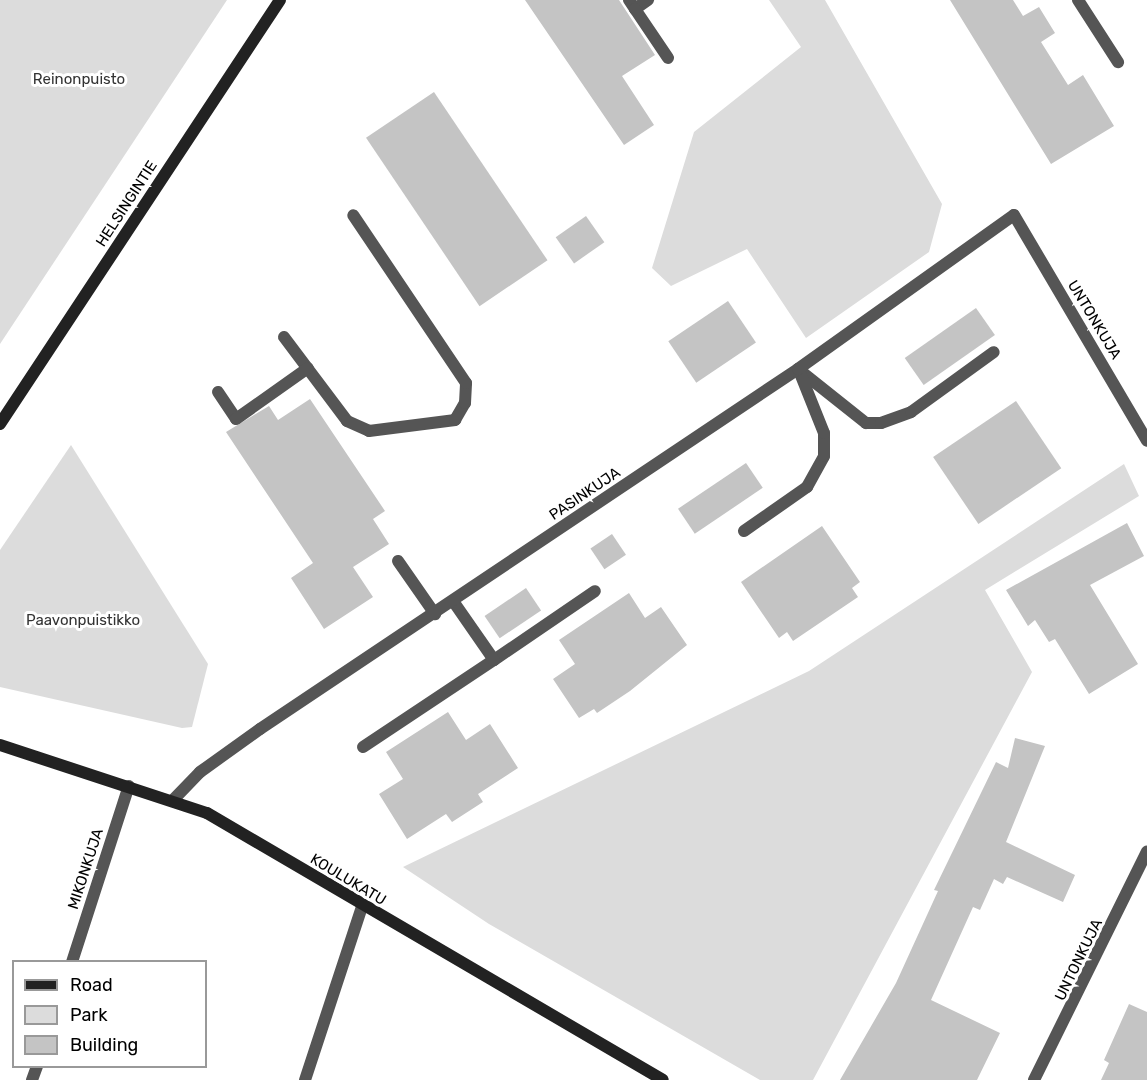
<!DOCTYPE html>
<style>
body{margin:0}
#map{position:relative;width:1147px;height:1080px;overflow:hidden;background:#fff;font-family:Rubik,sans-serif}
div>[style]{position:absolute}
.green>*{inset:0;background:#dcdcdc}
.building>*{inset:0;background:#c4c4c4;transform-origin:0 0}
.lane>*{height:12px;margin:-6px;padding:0 6px;transform-origin:6px;border-radius:6px;background:#555}
.street>*{height:12px;margin:-6px;padding:0 6px;transform-origin:6px;border-radius:6px;background:#555}
.secondary>*{height:12px;margin:-6px;padding:0 6px;transform-origin:6px;border-radius:6px;background:#222}
span{translate:-50% -50%;white-space:nowrap;text-align:center;line-height:1.15;-webkit-text-stroke:6px #fff;paint-order:stroke}
.park-label{font-size:15px;color:#333}
.street-label{font-size:15px;color:#000}
.legend{position:absolute;left:12px;top:960px;width:195px;height:108px;box-sizing:border-box;background:#fff;border:2px solid #999;margin:0;padding:8px 10px;list-style:none;font-size:18px;color:#000}
.legend li{display:flex;align-items:center;gap:12px;height:30px}
.legend b{width:30px;border:2px solid #999}
</style>
<div id="map">
<div class="green">
<i style="clip-path:polygon(0 0,227px 0,0 344px)"></i>
<i style="clip-path:polygon(769px 0,825px 0,942px 204px,929px 252px,806px 338px,747px 249px,671px 286px,652px 268px,694px 132px,801px 47px)"></i>
<i style="clip-path:polygon(71px 445px,208px 664px,192px 727px,182px 728px,0 687px,0 550px)"></i>
<i style="clip-path:polygon(1124px 464px,1139px 496px,985px 590px,1032px 672px,813px 1080px,760px 1080px,489px 924px,403px 867px,809px 671px)"></i>
</div>
<div class="building">
<i style="clip-path:polygon(525px 0,619px 0,655px 55px,622px 76px,654px 125px,624px 145px)"></i>
<i style="clip-path:polygon(950px 0,1013px 0,1023px 16px,1039px 7px,1055px 33px,1041px 42px,1068px 85px,1083px 75px,1114px 126px,1051px 164px)"></i>
<i style="left:434px;top:92px;width:203px;height:82px;rotate:56deg"></i>
<i style="left:586px;top:216px;width:32px;height:37px;rotate:55deg"></i>
<i style="left:728px;top:301px;width:50px;height:72px;rotate:56deg"></i>
<i style="left:976px;top:308px;width:33px;height:87px;rotate:55deg"></i>
<i style="clip-path:polygon(310px 399px,385px 511px,373px 519px,389px 544px,353px 567px,373px 597px,324px 629px,291px 578px,313px 563px,226px 432px,269px 406px,278px 420px)"></i>
<i style="left:1016px;top:401px;width:81px;height:100px;rotate:56deg"></i>
<i style="left:746px;top:463px;width:30px;height:82px;rotate:56deg"></i>
<i style="clip-path:polygon(1127px 523px,1144px 556px,1090px 585px,1138px 664px,1089px 694px,1055px 639px,1049px 642px,1035px 620px,1028px 626px,1006px 590px)"></i>
<i style="clip-path:polygon(822px 526px,860px 582px,852px 588px,858px 597px,793px 641px,787px 632px,779px 638px,741px 582px)"></i>
<i style="left:612px;top:534px;width:25px;height:26px;rotate:56deg"></i>
<i style="left:526px;top:588px;width:27px;height:50px;rotate:56deg"></i>
<i style="clip-path:polygon(629px 593px,645px 618px,661px 607px,687px 645px,630px 691px,597px 713px,594px 709px,579px 718px,553px 679px,575px 664px,559px 640px)"></i>
<i style="clip-path:polygon(448px 712px,466px 740px,490px 724px,518px 768px,478px 794px,483px 802px,452px 822px,446px 814px,407px 839px,379px 794px,403px 779px,386px 752px)"></i>
<i style="clip-path:polygon(1015px 738px,1045px 746px,1006px 842px,1075px 875px,1063px 902px,1007px 877px,1003px 884px,994px 879px,980px 910px,973px 907px,931px 1000px,1000px 1033px,977px 1080px,840px 1080px,896px 983px,938px 891px,934px 890px,996px 762px,1008px 768px)"></i>
<i style="clip-path:polygon(1129px 1004px,1147px 1012px,1147px 1080px,1101px 1080px,1109px 1063px,1104px 1060px)"></i>
</div>
<div class="lane">
<i style="left:629px;top:0;width:11px;rotate:56deg"></i>
<i style="left:635px;top:9px;width:16px;rotate:-35deg"></i>
<i style="left:1078px;top:0;width:74px;rotate:57.2deg"></i>
<i style="left:635px;top:9px;width:59px;rotate:56deg"></i>
<i style="left:284px;top:337px;width:105px;rotate:53.1deg"></i>
<i style="left:347px;top:421px;width:24px;rotate:24deg"></i>
<i style="left:369px;top:431px;width:87px;rotate:-7.3deg"></i>
<i style="left:455px;top:420px;width:20px;rotate:-60deg"></i>
<i style="left:465px;top:403px;width:20px;rotate:-87deg"></i>
<i style="left:466px;top:383px;width:202px;rotate:-123.9deg"></i>
<i style="left:798px;top:369px;width:87px;rotate:38.5deg"></i>
<i style="left:866px;top:423px;width:15px"></i>
<i style="left:881px;top:423px;width:32px;rotate:-20deg"></i>
<i style="left:911px;top:412px;width:102px;rotate:-35.9deg"></i>
<i style="left:218px;top:392px;width:32px;rotate:56deg"></i>
<i style="left:236px;top:419px;width:88px;rotate:-35.3deg"></i>
<i style="left:744px;top:531px;width:77px;rotate:-34.9deg"></i>
<i style="left:807px;top:487px;width:35px;rotate:-61deg"></i>
<i style="left:824px;top:456px;width:23px;rotate:-90deg"></i>
<i style="left:824px;top:433px;width:65px;rotate:-111.8deg"></i>
<i style="left:398px;top:561px;width:65px;rotate:55.1deg"></i>
<i style="left:494px;top:660px;width:122px;rotate:-34.3deg"></i>
<i style="left:363px;top:747px;width:157px;rotate:-33.6deg"></i>
<i style="left:494px;top:660px;width:72px;rotate:-124.8deg"></i>
<i style="left:305px;top:1080px;width:182px;rotate:-71.8deg"></i>
</div>
<div class="street">
<i style="left:174px;top:799px;width:37px;rotate:-46deg"></i>
<i style="left:200px;top:772px;width:74px;rotate:-35.6deg"></i>
<i style="left:260px;top:729px;width:647px;rotate:-33.79deg"></i>
<i style="left:798px;top:369px;width:265px;rotate:-35.5deg"></i>
<i style="left:1014px;top:215px;width:262px;rotate:59.5deg"></i>
<i style="left:72px;top:962px;width:185px;rotate:-72.1deg"></i>
<i style="left:32px;top:1080px;width:15px;rotate:-70deg"></i>
<i style="left:1034px;top:1080px;width:255px;rotate:-63.7deg"></i>
</div>
<div class="secondary">
<i style="left:0;top:424px;width:508px;rotate:-56.56deg"></i>
<i style="left:0;top:745px;width:218px;rotate:18.2deg"></i>
<i style="left:207px;top:813px;width:528px;rotate:30.35deg"></i>
</div>
<div class="park-label">
<span style="left:79px;top:80px">Reinonpuisto</span>
<span style="left:83px;top:621px">Paavonpuistikko</span>
</div>
<div class="street-label">
<span style="left:127px;top:204px;rotate:-57deg">HELSINGINTIE</span>
<span style="left:1094px;top:320px;rotate:59deg">UNTONKUJA</span>
<span style="left:585px;top:494px;rotate:-34deg">PASINKUJA</span>
<span style="left:86px;top:869px;rotate:-72deg">MIKONKUJA</span>
<span style="left:348px;top:880px;rotate:31deg">KOULUKATU</span>
<span style="left:1079px;top:960px;rotate:-64deg">UNTONKUJA</span>
</div>
<ul class="legend">
<li><b style="height:8px;background:#222"></b>Road</li>
<li><b style="height:16px;background:#dcdcdc"></b>Park</li>
<li><b style="height:16px;background:#c4c4c4"></b>Building</li>
</ul>
</div>
